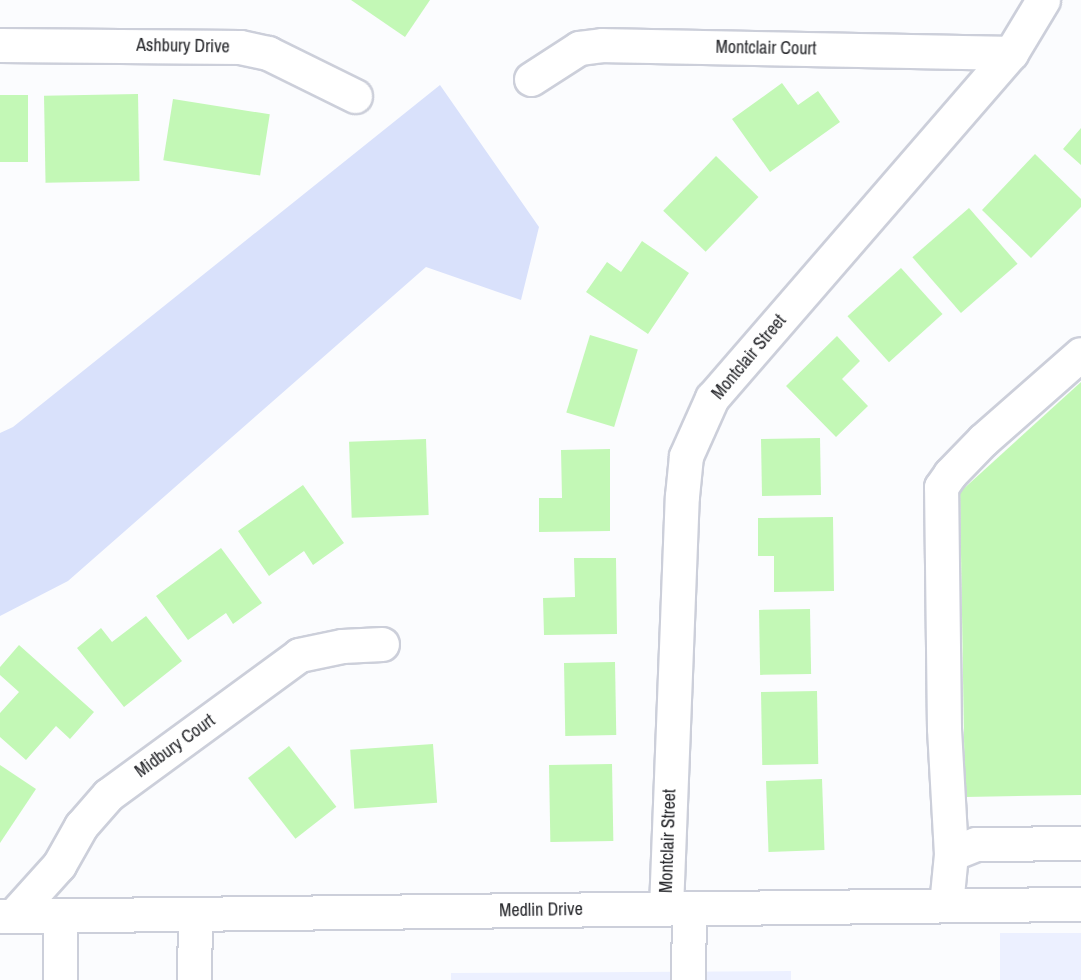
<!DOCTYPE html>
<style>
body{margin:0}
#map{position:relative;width:1081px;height:980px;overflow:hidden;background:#fbfcfe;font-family:"Archivo Narrow",sans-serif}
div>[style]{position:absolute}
.built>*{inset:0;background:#ecf0ff;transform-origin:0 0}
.green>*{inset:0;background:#d9e1fb}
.building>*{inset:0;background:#c3f8b6;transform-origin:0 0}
.roads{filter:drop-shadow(2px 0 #cccfda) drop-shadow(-2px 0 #cccfda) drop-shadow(0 2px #cccfda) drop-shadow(0 -2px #cccfda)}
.minor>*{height:33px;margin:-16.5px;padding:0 16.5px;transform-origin:16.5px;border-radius:16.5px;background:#fff}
span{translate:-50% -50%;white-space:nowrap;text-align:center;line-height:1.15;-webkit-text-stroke:4.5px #fff;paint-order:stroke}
.street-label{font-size:18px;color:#26272b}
</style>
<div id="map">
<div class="built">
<i style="left:1081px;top:933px;width:47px;height:81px;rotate:90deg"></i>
<i style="clip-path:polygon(791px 971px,791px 980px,451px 980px,451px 973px)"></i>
</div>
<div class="green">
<i style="clip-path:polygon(440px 85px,539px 227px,521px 300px,426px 267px,68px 581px,0 616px,0 433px,13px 427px)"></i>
</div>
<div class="building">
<i style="clip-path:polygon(351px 0,430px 0,405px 37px)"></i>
<i style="clip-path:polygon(782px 83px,798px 105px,818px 91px,840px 122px,770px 172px,732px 119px)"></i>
<i style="left:138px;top:94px;width:87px;height:94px;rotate:89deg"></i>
<i style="left:0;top:95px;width:28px;height:67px"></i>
<i style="left:173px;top:99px;width:98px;height:62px;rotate:9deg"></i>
<i style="clip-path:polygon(1081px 128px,1081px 165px,1063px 149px)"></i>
<i style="clip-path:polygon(1035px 154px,1081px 199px,1081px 207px,1031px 258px,982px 210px)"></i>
<i style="left:716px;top:156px;width:59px;height:76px;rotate:44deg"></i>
<i style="left:969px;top:208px;width:74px;height:75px;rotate:49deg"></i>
<i style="clip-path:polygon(642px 241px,689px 273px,648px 334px,586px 292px,607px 262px,621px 272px)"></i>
<i style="left:901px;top:268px;width:62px;height:72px;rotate:48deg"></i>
<i style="left:590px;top:335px;width:50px;height:81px;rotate:17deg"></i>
<i style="clip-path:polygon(837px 336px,860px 361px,842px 379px,868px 406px,836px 437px,786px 386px)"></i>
<i style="clip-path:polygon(1081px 382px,1081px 795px,965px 797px,960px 492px)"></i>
<i style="left:820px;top:438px;width:57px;height:59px;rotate:89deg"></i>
<i style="left:426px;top:439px;width:76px;height:77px;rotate:88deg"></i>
<i style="clip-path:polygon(610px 449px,610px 531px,539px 532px,539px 498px,562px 498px,561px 450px)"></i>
<i style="clip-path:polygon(303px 485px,344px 543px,313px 565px,304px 551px,269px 576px,238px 531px)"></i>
<i style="clip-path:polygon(833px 517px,834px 591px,774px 592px,774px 556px,758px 556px,758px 518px)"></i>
<i style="clip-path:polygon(221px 548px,262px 603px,233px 624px,226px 613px,188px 640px,156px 596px)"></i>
<i style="clip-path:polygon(574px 558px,616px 558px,617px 634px,544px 635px,543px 598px,575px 597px)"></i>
<i style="left:810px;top:609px;width:65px;height:51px;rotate:89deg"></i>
<i style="clip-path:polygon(146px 616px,182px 661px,124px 707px,77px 648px,101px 628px,112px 642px)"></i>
<i style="clip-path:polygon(19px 645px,94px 712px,70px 739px,56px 726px,26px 760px,0 737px,0 713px,19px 692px,0 675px,0 667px)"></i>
<i style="left:615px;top:662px;width:73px;height:51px;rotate:89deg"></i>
<i style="left:817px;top:691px;width:73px;height:56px;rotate:89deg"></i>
<i style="left:433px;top:744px;width:59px;height:83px;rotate:86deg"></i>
<i style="left:289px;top:746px;width:77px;height:52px;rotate:52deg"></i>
<i style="left:612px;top:764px;width:77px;height:63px;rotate:89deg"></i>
<i style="clip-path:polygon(0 765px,36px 789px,0 843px)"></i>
<i style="left:822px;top:779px;width:71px;height:56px;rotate:88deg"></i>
</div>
<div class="roads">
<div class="minor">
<i style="left:0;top:45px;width:240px;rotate:0.5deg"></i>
<i style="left:240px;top:47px;width:29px;rotate:12deg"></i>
<i style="left:268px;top:53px;width:97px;rotate:26.3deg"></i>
<i style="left:531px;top:79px;width:57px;rotate:-32.9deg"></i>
<i style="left:579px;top:48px;width:23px;rotate:-7deg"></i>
<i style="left:602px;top:45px;width:409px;rotate:1.1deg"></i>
<i style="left:951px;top:854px;width:126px;rotate:-93.2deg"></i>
<i style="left:944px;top:728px;width:241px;rotate:-90.7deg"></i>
<i style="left:941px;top:487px;width:16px;rotate:-55deg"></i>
<i style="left:950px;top:474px;width:47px;rotate:-45.9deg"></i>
<i style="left:983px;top:440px;width:130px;rotate:-41.3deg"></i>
<i style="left:946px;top:905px;width:51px;rotate:-84.4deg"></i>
<i style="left:951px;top:854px;width:27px;rotate:-22deg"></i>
<i style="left:976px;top:844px;width:105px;rotate:-0.5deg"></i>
<i style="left:666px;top:908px;width:412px;rotate:-87.8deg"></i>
<i style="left:682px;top:496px;width:40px;rotate:-84.3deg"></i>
<i style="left:686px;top:456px;width:64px;rotate:-65.9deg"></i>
<i style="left:712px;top:398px;width:457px;rotate:-49.1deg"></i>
<i style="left:1011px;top:53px;width:62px;rotate:-58.9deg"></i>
<i style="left:0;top:916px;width:1081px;rotate:-0.64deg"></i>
<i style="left:13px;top:916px;width:69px;rotate:-48deg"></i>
<i style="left:59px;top:865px;width:45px;rotate:-60.6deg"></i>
<i style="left:81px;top:826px;width:41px;rotate:-48.9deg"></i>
<i style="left:108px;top:795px;width:237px;rotate:-36.2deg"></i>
<i style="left:299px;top:655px;width:44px;rotate:-11.8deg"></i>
<i style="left:342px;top:646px;width:40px;rotate:-2.9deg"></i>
<i style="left:60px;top:980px;width:65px;rotate:-90deg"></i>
<i style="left:194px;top:980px;width:66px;rotate:-89.1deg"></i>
<i style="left:688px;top:980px;width:72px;rotate:-89.2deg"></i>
</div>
</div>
<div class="street-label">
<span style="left:183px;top:46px;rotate:1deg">Ashbury Drive</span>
<span style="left:766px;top:48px;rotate:1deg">Montclair Court</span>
<span style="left:749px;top:357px;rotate:-50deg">Montclair Street</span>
<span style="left:175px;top:746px;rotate:-36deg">Midbury Court</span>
<span style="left:668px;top:841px;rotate:-88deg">Montclair Street</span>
<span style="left:541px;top:910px;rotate:-1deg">Medlin Drive</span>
</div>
</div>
